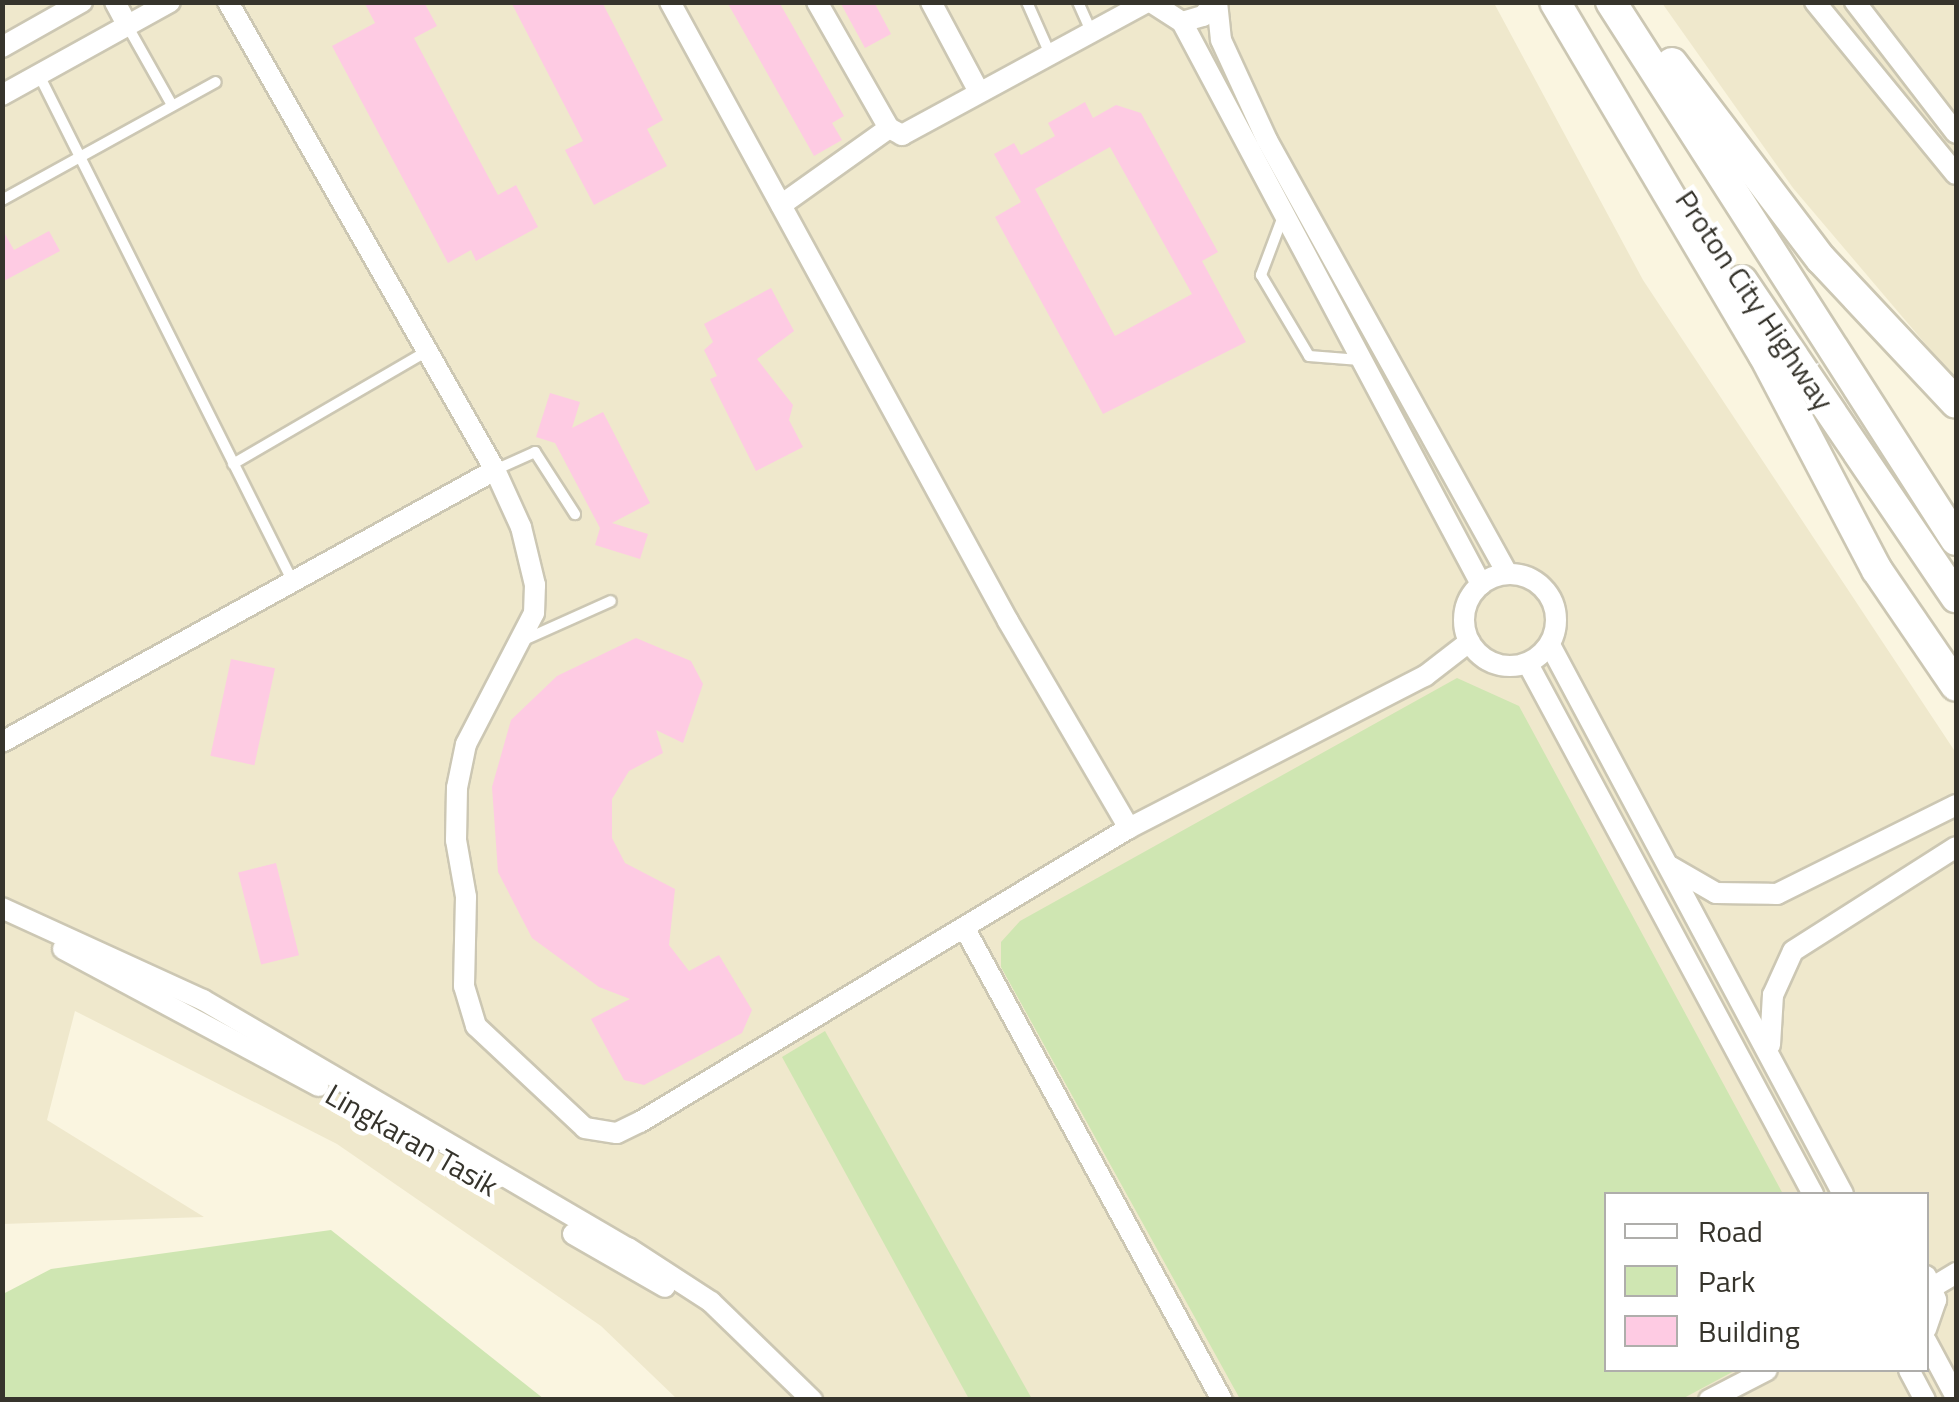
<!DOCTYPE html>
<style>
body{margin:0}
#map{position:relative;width:1959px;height:1402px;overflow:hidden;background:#faf5e0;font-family:"Titillium Web",sans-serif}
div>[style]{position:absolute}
.built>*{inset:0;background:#efe8cc}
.green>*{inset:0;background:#cfe6b2}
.building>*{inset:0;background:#fecbe3;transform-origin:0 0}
.roads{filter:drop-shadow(2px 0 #ccc7b3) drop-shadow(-2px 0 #ccc7b3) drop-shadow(0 2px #ccc7b3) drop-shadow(0 -2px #ccc7b3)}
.service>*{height:10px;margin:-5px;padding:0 5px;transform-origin:5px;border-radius:5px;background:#fff}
.minor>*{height:20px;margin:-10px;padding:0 10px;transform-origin:10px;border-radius:10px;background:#fff}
.minor>.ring{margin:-10px;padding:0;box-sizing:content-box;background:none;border:20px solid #fff;border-radius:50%}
.secondary>*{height:30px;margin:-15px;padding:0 15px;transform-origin:15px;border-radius:15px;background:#fff}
span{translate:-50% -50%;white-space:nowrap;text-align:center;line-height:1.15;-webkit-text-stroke:9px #fff;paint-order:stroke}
.street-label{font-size:30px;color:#36342c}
.frame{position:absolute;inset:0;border:5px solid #36342c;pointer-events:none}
.legend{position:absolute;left:1604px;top:1192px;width:325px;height:180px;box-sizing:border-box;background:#fff;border:2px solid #afaeab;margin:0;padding:12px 18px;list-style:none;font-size:30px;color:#36342c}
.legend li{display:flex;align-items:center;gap:20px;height:50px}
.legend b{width:50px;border:2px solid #afaeab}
</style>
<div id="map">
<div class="built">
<i style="clip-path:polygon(evenodd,2px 3px,1494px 3px,1643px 280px,1956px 753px,1956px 1399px,677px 1399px,601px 1326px,337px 1144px,75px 1011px,47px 1120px,204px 1217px,3px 1224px,2px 3px,1606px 1194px,1926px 1194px,1926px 1370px,1606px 1370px,1606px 1194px)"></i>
<i style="clip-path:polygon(1662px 3px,1956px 3px,1956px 380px,1793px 188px)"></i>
</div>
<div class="green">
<i style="clip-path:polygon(1457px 678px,1519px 706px,1783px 1194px,1606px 1194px,1606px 1370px,1736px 1370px,1682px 1399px,1240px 1399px,1001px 967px,1001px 942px,1020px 921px)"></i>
<i style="clip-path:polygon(825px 1031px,1032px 1399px,969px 1399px,782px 1057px)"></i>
<i style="clip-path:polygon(331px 1230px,544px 1399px,3px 1399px,3px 1294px,51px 1269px)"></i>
</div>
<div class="building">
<i style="clip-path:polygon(364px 2px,424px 2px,437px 26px,414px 38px,498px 195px,516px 185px,538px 227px,476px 261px,471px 250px,448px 263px,332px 46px,375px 23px)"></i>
<i style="clip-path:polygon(511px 2px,602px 2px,663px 120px,647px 129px,667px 166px,594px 205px,565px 150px,583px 141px)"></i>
<i style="clip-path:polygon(727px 2px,779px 2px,844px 116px,832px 123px,842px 140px,814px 156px)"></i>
<i style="clip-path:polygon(840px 2px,874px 2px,891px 34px,865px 48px)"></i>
<i style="clip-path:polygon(evenodd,1085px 102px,1093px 118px,1116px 105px,1141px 113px,1218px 252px,1202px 261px,1246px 342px,1103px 414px,995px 217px,1021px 202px,994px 154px,1014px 143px,1021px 155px,1055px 136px,1048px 123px,1085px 102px,1110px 147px,1192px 294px,1115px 336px,1035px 189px,1110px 147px)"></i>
<i style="clip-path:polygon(2px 229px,14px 250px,49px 231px,60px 251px,2px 282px)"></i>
<i style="clip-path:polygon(771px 288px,794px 331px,757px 359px,793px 405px,789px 420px,803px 447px,756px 471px,710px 379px,717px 376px,704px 350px,713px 342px,704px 324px)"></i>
<i style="clip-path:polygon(550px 393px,580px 402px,572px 428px,603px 412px,650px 503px,612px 523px,648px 534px,640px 559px,595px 545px,600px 528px,555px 443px,536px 437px)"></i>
<i style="clip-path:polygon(636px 638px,691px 661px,703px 684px,683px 743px,656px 730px,663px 753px,629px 771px,612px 799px,612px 838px,625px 863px,675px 889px,669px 945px,689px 971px,719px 955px,752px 1010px,742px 1033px,644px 1085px,624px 1080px,591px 1019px,630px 999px,599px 987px,532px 938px,498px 872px,492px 787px,511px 720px,557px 676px)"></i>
<i style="left:231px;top:659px;width:45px;height:99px;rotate:12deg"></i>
<i style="left:276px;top:863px;width:95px;height:39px;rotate:76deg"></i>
</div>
<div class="roads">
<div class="service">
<i style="left:1027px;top:2px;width:57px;rotate:66.1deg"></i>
<i style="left:1078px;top:2px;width:34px;rotate:66deg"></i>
<i style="left:128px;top:27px;width:90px;rotate:60.6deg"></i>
<i style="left:39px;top:75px;width:563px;rotate:63.39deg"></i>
<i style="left:2px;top:200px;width:244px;rotate:-28.9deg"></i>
<i style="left:1282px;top:219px;width:60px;rotate:110.6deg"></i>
<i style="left:1261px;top:275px;width:94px;rotate:59.3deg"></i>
<i style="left:1309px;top:356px;width:51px;rotate:4.5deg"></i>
<i style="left:233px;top:464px;width:225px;rotate:-30.2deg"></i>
<i style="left:495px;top:470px;width:44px;rotate:-24.2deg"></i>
<i style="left:535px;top:452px;width:74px;rotate:57.2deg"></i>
<i style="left:524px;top:640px;width:95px;rotate:-24.1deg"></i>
</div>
<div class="minor">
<i style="left:115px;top:2px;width:27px;rotate:62deg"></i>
<i style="left:228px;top:2px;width:539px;rotate:60.29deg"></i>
<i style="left:495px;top:470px;width:63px;rotate:65.5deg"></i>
<i style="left:521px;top:527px;width:60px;rotate:76.4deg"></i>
<i style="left:535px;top:585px;width:28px;rotate:92deg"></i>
<i style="left:534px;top:613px;width:148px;rotate:117.4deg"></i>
<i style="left:466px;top:744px;width:45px;rotate:101.6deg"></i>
<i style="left:457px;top:788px;width:52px;rotate:91.1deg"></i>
<i style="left:456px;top:840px;width:58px;rotate:80deg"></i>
<i style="left:466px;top:897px;width:89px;rotate:91.3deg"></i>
<i style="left:464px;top:986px;width:42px;rotate:73.3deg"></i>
<i style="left:476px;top:1026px;width:149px;rotate:43.1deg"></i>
<i style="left:585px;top:1128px;width:32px;rotate:9deg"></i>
<i style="left:617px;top:1133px;width:25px;rotate:-26deg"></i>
<i style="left:640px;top:1122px;width:571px;rotate:-31.02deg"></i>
<i style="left:1129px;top:828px;width:333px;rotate:-27.2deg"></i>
<i style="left:1425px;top:676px;width:56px;rotate:-37.7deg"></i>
<i style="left:670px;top:2px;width:705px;rotate:61.36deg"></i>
<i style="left:1008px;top:621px;width:240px;rotate:59.7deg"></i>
<i style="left:817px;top:2px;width:145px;rotate:60.3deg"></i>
<i style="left:931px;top:2px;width:100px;rotate:61.9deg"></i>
<i style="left:1151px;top:2px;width:37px;rotate:33deg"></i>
<i style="left:1182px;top:22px;width:22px;rotate:-16deg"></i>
<i style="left:1203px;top:16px;width:18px;rotate:-49deg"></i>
<i style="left:1217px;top:2px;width:38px;rotate:84deg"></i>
<i style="left:1221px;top:40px;width:110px;rotate:65.3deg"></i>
<i style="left:1267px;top:140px;width:496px;rotate:61deg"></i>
<i style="left:1815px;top:2px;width:222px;rotate:50.7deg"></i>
<i style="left:1855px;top:2px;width:165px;rotate:52.4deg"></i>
<i style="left:1182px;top:22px;width:637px;rotate:61.99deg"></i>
<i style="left:2px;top:47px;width:92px;rotate:-29.4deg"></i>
<i style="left:2px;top:95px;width:192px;rotate:-29deg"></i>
<i style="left:781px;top:205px;width:133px;rotate:-35.5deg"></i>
<i style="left:889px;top:128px;width:15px;rotate:28deg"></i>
<i style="left:902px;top:135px;width:279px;rotate:-28.5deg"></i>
<i class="ring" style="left:1464px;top:574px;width:72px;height:72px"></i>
<i style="left:1550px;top:645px;width:622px;rotate:61.91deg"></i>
<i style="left:1528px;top:664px;width:602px;rotate:61.73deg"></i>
<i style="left:2px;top:742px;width:563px;rotate:-28.89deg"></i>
<i style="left:1671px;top:867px;width:52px;rotate:30deg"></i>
<i style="left:1716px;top:893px;width:61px;rotate:0.9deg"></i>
<i style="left:1777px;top:894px;width:200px;rotate:-26.4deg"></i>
<i style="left:2px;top:908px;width:221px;rotate:24.6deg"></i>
<i style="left:203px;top:1000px;width:492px;rotate:30.3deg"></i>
<i style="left:628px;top:1248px;width:99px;rotate:33deg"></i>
<i style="left:711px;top:1302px;width:141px;rotate:44.1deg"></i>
<i style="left:965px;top:929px;width:537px;rotate:61.38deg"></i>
<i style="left:63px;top:949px;width:290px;rotate:28.2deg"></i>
<i style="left:1770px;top:1045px;width:50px;rotate:-86.6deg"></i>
<i style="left:1773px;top:995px;width:48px;rotate:-65.6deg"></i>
<i style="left:1793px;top:951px;width:193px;rotate:-32.5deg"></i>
<i style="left:573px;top:1234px;width:106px;rotate:29.9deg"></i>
<i style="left:1926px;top:1276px;width:26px;rotate:67deg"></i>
<i style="left:1936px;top:1300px;width:31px;rotate:109deg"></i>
<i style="left:1933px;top:1287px;width:27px;rotate:-31deg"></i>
<i style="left:1926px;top:1341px;width:64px;rotate:61.8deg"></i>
<i style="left:1909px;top:1370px;width:34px;rotate:62deg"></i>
<i style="left:1709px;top:1400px;width:65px;rotate:-27.3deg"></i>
</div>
<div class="secondary">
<i style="left:1555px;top:2px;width:410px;rotate:59.4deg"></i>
<i style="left:1764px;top:355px;width:243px;rotate:62.3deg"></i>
<i style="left:1877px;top:570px;width:140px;rotate:55.7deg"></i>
<i style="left:1611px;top:2px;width:639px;rotate:57.33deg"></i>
<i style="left:1672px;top:63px;width:246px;rotate:52.8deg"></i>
<i style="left:1821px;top:259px;width:197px;rotate:46.8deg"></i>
<i style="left:1742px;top:281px;width:382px;rotate:55.9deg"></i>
</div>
</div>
<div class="street-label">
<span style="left:1755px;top:300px;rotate:56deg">Proton City Highway</span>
<span style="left:412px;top:1140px;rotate:30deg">Lingkaran Tasik</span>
</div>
<div class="frame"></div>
<ul class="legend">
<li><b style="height:12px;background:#fff"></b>Road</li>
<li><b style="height:28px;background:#cfe6b2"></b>Park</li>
<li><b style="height:28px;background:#fecbe3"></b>Building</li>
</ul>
</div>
